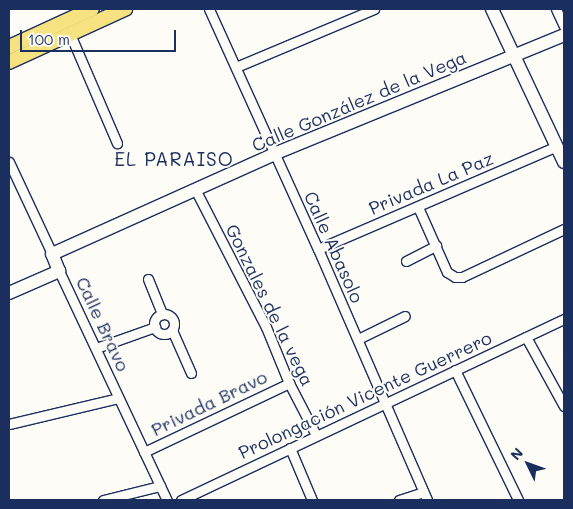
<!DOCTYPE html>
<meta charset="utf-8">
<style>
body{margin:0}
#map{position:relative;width:573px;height:509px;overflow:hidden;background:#fdfcf7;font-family:Mali,sans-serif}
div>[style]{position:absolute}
.roads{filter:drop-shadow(1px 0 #1b2f5e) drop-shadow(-1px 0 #1b2f5e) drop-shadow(0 1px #1b2f5e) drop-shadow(0 -1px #1b2f5e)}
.street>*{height:9px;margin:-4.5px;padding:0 4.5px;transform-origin:4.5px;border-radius:4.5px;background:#fdfcf7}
.street>.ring{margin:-4.5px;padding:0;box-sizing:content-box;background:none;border:9px solid #fdfcf7;border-radius:50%}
.secondary>*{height:12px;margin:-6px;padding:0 6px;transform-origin:6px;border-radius:6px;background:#fdfcf7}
.primary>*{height:14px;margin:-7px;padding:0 7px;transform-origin:7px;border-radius:7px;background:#f7e281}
span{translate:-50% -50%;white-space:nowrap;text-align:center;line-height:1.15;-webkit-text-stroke:4px #fdfcf7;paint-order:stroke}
.street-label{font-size:18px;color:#1b2f5e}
.neighbourhood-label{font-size:19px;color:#1b2f5e;letter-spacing:1px}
.frame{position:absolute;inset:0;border:10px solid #1b2f5e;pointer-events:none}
.north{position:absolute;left:503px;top:439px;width:50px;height:50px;-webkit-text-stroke:4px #fdfcf7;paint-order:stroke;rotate:312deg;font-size:14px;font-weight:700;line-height:20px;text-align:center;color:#1b2f5e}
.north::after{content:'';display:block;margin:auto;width:18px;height:22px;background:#1b2f5e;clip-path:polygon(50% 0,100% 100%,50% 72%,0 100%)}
.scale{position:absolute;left:20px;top:30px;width:156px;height:22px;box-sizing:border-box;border:2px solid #1b2f5e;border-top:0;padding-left:6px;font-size:15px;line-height:18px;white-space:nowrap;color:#1b2f5e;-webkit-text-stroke:4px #fdfcf7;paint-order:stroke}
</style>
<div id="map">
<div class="roads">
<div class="street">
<i style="left:209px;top:9px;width:264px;rotate:65.6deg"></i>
<i style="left:318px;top:249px;width:274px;rotate:66.5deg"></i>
<i style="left:556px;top:9px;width:19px;rotate:65deg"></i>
<i style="left:70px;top:34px;width:119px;rotate:66.7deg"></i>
<i style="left:236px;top:67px;width:150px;rotate:-22.8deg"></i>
<i style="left:9px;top:162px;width:102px;rotate:64.9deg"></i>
<i style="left:195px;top:189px;width:155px;rotate:62.8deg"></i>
<i style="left:266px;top:327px;width:61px;rotate:67.7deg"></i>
<i style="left:289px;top:383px;width:59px;rotate:62.6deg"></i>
<i style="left:418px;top:207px;width:71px;rotate:66deg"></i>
<i style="left:447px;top:272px;width:9px;rotate:32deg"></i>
<i style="left:455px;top:277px;width:7px"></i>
<i style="left:462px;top:277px;width:113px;rotate:-25.2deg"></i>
<i style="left:318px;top:249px;width:260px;rotate:-23.3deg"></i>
<i style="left:406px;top:261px;width:34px;rotate:-27deg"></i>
<i style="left:59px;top:271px;width:253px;rotate:64.8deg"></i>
<i style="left:148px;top:279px;width:38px;rotate:68deg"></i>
<i class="ring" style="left:154px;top:314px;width:11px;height:11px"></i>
<i style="left:172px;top:330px;width:47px;rotate:66.2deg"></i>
<i style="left:526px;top:337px;width:79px;rotate:61.2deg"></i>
<i style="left:358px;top:339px;width:52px;rotate:-26.1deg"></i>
<i style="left:96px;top:348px;width:63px;rotate:-19.6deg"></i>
<i style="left:455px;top:370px;width:144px;rotate:64.1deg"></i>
<i style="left:9px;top:424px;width:112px;rotate:-13.4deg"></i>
<i style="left:290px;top:448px;width:56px;rotate:67.1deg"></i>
<i style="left:144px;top:452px;width:161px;rotate:-25.4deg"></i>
<i style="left:103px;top:500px;width:59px;rotate:-13.8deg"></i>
<i style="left:181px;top:500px;width:424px;rotate:-25.3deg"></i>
<i style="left:399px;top:500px;width:25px;rotate:-18deg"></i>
</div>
<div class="secondary">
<i style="left:492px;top:9px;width:169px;rotate:64.8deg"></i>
<i style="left:9px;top:293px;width:55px;rotate:-23.7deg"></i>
<i style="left:59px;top:271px;width:18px;rotate:-112deg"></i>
<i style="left:52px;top:254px;width:243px;rotate:-24.2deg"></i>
<i style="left:274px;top:154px;width:313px;rotate:-22.3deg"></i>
</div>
<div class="primary">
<i style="left:9px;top:47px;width:91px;rotate:-24.6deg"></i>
<i style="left:9px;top:62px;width:128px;rotate:-24.6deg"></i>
</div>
</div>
<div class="street-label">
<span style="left:359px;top:101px;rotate:-23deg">Calle González de la Vega</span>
<span style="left:431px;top:183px;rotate:-23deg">Privada La Paz</span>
<span style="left:334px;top:247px;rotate:66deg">Calle Abasolo</span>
<span style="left:270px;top:305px;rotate:64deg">Gonzales de la vega</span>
<span style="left:103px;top:324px;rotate:65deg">Calle Bravo</span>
<span style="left:365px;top:395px;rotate:-25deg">Prolongación Vicente Guerrero</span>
<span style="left:209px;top:403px;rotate:-26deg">Privada Bravo</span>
</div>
<div class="neighbourhood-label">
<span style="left:174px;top:159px">EL PARAISO</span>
</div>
<div class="frame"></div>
<div class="north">N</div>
<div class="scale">100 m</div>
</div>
